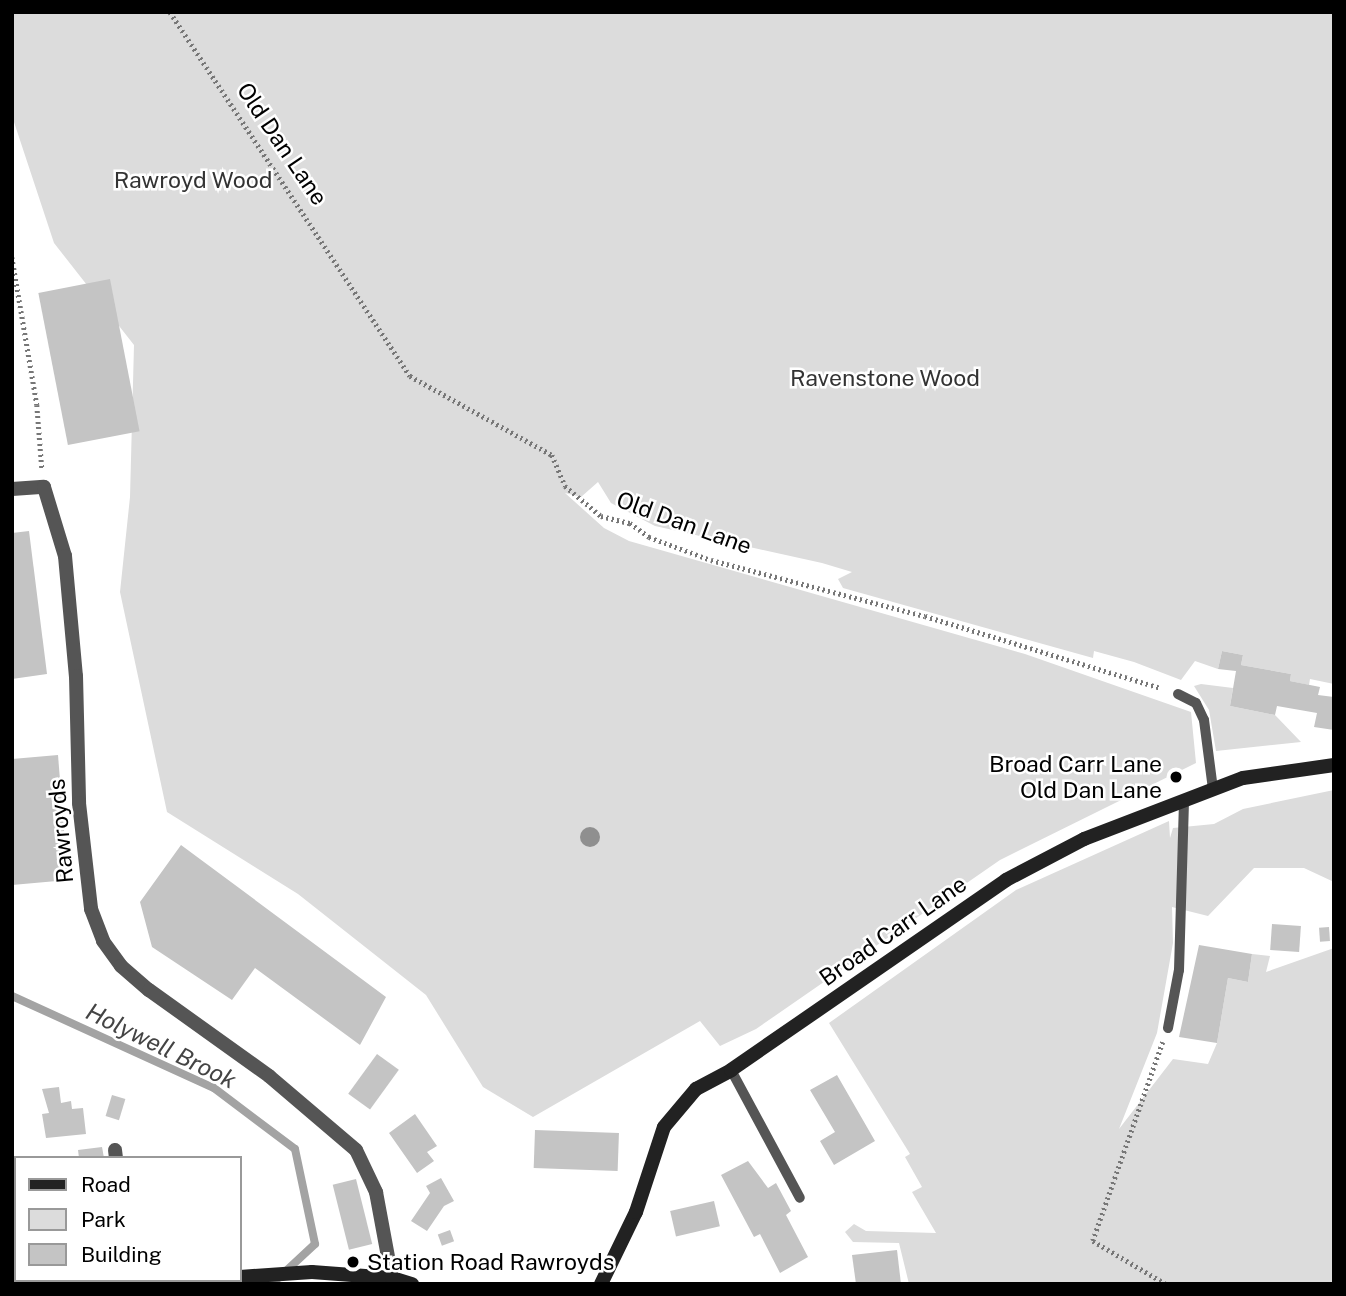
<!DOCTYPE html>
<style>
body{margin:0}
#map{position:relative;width:1346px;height:1296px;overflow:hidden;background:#fff;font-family:"Public Sans",sans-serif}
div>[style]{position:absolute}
.green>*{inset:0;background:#dcdcdc}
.stream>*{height:8px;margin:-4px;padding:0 4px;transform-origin:4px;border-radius:4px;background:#a3a3a3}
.building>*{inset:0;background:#c4c4c4;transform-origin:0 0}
.path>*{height:4.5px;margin-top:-2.25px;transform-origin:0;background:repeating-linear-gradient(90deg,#777 0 2px,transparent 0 5.5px)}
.lane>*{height:10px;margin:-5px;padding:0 5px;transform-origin:5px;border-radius:5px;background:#555}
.street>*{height:14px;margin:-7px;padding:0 7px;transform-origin:7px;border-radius:7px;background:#555}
.secondary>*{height:14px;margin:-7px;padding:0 7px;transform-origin:7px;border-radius:7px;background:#222}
.trees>*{width:20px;height:20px;margin:-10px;border-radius:50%;background:#8f8f8f}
.dots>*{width:19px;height:19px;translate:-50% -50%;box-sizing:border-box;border:4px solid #fff;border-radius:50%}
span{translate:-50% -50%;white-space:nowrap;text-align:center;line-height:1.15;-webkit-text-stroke:5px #fff;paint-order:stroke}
.street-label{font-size:23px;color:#000}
.park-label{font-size:23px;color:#333}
.poi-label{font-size:23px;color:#000}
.right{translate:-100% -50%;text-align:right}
.left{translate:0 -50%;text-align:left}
.water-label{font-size:24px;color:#444;font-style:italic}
.frame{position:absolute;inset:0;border:14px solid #000;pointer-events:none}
.legend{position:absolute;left:14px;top:1156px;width:228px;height:126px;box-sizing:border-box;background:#fff;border:2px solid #999;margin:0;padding:9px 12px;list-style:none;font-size:21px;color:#000}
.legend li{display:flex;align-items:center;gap:14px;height:35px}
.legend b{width:35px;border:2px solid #999}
</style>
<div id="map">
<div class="green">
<i style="clip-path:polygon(12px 12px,1334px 12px,1334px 684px,1310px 679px,1309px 685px,1290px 681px,1291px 674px,1241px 665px,1243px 655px,1222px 651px,1218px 669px,1195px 661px,1181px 680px,1134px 662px,1094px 651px,1093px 658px,843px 588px,838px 579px,852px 572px,822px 563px,655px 526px,611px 503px,598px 482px,581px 497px,565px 493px,604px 528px,629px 541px,1025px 654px,1191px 712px,1196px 763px,1000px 860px,756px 1029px,720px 1046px,700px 1021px,533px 1117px,483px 1087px,426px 995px,298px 894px,167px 812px,120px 592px,130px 497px,134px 345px,54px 243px,12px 116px)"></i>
<i style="clip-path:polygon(1201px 684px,1233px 688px,1230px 706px,1275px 715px,1301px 742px,1216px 751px,1209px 710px,1194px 686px)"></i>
<i style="clip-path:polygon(1334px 790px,1334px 882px,1304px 868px,1254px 868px,1208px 916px,1172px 907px,1173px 943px,1157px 1033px,1119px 1129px,1173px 1059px,1208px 1064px,1217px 1043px,1228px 978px,1248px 982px,1252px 954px,1270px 956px,1266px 972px,1334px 948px,1334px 1284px,909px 1284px,899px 1243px,853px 1242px,845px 1232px,854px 1224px,866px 1231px,936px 1233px,912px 1192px,922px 1187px,905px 1157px,910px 1154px,829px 1023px,1016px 890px,1169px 821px,1170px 838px,1173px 828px,1214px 824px,1243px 809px)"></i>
</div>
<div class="stream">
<i style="left:12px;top:996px;width:222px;rotate:24.5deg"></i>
<i style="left:214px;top:1088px;width:101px;rotate:37deg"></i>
<i style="left:295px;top:1149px;width:97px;rotate:78.1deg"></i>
<i style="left:315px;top:1244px;width:59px;rotate:137.1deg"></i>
</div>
<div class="building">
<i style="left:110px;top:279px;width:155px;height:73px;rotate:79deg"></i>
<i style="clip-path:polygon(29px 531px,47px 674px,12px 679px,12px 533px)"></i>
<i style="clip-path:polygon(1222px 651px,1243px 655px,1241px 665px,1291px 674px,1290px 681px,1320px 687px,1318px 695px,1334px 697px,1334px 730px,1314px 727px,1317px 713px,1277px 706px,1275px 715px,1230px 706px,1236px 671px,1218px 669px)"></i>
<i style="clip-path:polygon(58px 755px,68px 880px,12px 885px,12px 759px)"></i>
<i style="clip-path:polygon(181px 845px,386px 997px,360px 1045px,255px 968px,232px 1000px,152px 947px,140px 902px)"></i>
<i style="left:1272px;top:924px;width:29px;height:26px;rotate:4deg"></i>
<i style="left:1329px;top:927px;width:14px;height:10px;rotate:86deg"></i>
<i style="clip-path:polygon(1199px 945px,1252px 954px,1248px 982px,1228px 978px,1217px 1043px,1179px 1037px)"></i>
<i style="left:377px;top:1054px;width:27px;height:49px;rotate:36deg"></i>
<i style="clip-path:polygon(837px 1075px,875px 1141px,834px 1165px,820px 1141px,835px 1132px,810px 1090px)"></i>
<i style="clip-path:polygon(59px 1087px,61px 1103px,71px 1101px,72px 1109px,83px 1108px,86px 1134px,46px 1138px,42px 1114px,49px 1113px,42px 1089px)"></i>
<i style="left:112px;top:1095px;width:14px;height:22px;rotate:17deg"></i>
<i style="clip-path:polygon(415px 1114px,437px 1146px,427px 1152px,434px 1161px,417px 1173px,389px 1133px)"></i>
<i style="left:535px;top:1130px;width:84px;height:38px;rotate:2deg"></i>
<i style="clip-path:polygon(102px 1147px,104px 1158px,79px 1158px,78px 1150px)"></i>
<i style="clip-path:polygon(748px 1161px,768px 1188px,776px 1183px,791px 1211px,786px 1215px,808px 1257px,780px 1273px,760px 1234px,754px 1237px,721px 1175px)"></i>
<i style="clip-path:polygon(441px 1178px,454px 1201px,444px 1206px,427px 1231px,411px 1221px,430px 1193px,426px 1186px)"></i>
<i style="left:356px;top:1179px;width:67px;height:24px;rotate:76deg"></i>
<i style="left:714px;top:1201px;width:26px;height:45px;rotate:77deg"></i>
<i style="left:12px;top:1210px;width:4px;height:47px"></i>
<i style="left:450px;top:1230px;width:12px;height:13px;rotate:70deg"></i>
<i style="clip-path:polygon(897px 1250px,901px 1284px,856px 1284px,852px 1255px)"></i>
<i style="clip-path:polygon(65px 1280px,121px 1280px,121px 1283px,65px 1284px)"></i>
</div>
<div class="path">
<i style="left:170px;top:12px;width:436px;rotate:56.6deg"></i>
<i style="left:410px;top:376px;width:162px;rotate:29.1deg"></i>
<i style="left:552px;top:455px;width:34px;rotate:67deg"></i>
<i style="left:565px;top:486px;width:47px;rotate:39.8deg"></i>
<i style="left:601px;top:516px;width:30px;rotate:14deg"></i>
<i style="left:630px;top:523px;width:24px;rotate:36deg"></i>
<i style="left:649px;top:537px;width:66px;rotate:20.4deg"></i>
<i style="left:711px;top:560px;width:221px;rotate:14.7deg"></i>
<i style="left:925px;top:616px;width:247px;rotate:17deg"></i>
<i style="left:12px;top:257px;width:150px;rotate:80.4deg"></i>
<i style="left:37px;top:405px;width:63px;rotate:85.5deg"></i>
<i style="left:1163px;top:1042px;width:211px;rotate:109.4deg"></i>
<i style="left:1093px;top:1241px;width:85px;rotate:30.5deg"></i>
</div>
<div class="lane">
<i style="left:1178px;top:694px;width:20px;rotate:27deg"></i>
<i style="left:1196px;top:703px;width:19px;rotate:65deg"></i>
<i style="left:1204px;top:720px;width:70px;rotate:82.6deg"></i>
<i style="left:1168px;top:1028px;width:59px;rotate:-79.3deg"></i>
<i style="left:1179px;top:970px;width:170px;rotate:-88.3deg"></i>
<i style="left:731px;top:1070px;width:145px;rotate:61.7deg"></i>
</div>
<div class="street">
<i style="left:12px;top:489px;width:32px;rotate:-4deg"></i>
<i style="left:44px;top:487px;width:72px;rotate:73.1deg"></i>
<i style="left:65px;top:556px;width:121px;rotate:84.8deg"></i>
<i style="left:76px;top:676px;width:127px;rotate:88.6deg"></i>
<i style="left:79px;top:803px;width:107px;rotate:83.5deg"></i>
<i style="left:91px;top:909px;width:34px;rotate:69deg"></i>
<i style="left:103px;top:941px;width:31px;rotate:54deg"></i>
<i style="left:121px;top:966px;width:37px;rotate:41deg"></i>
<i style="left:149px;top:990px;width:148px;rotate:35.6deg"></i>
<i style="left:269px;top:1076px;width:114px;rotate:40.4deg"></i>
<i style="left:356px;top:1150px;width:47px;rotate:64.5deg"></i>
<i style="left:376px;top:1192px;width:87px;rotate:79.5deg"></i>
<i style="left:115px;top:1150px;width:8px;rotate:83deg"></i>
<i style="left:135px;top:1280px;width:4px;rotate:90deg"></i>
</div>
<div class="secondary">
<i style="left:240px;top:1277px;width:72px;rotate:-4deg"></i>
<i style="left:312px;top:1272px;width:80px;rotate:4.3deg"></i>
<i style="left:392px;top:1278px;width:21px;rotate:17deg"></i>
<i style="left:189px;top:1284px;width:19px;rotate:-12deg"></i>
<i style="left:601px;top:1284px;width:80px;rotate:-64.1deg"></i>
<i style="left:636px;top:1212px;width:89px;rotate:-71.8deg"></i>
<i style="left:664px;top:1127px;width:50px;rotate:-49.9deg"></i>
<i style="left:696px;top:1089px;width:40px;rotate:-28deg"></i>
<i style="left:731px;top:1070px;width:334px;rotate:-34.6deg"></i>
<i style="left:1006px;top:880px;width:88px;rotate:-27.7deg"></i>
<i style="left:1084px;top:839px;width:170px;rotate:-21deg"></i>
<i style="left:1243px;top:778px;width:92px;rotate:-8.1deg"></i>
</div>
<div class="trees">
<i style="left:590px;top:837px"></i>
</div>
<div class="dots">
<i style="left:1176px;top:777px;background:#000"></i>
<i style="left:353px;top:1262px;background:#000"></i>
</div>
<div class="street-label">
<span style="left:282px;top:144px;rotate:56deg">Old Dan Lane</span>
<span style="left:684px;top:523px;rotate:20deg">Old Dan Lane</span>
<span style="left:61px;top:831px;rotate:-95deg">Rawroyds</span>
<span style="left:893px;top:931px;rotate:-35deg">Broad Carr Lane</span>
</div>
<div class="park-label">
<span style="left:193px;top:180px">Rawroyd Wood</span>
<span style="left:885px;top:378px">Ravenstone Wood</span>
</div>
<div class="poi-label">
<span class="right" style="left:1162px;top:777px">Broad Carr Lane<br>Old Dan Lane</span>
<span class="left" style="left:367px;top:1262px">Station Road Rawroyds</span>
</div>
<div class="water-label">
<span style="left:161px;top:1046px;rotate:26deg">Holywell Brook</span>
</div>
<div class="frame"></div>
<ul class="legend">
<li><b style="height:9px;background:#222"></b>Road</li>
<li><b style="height:19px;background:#dcdcdc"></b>Park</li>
<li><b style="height:19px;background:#c4c4c4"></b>Building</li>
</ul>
</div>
